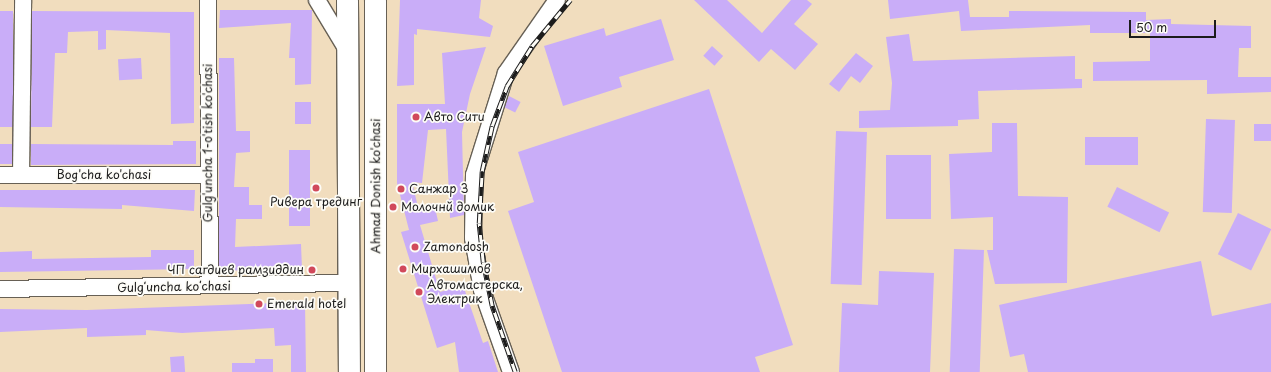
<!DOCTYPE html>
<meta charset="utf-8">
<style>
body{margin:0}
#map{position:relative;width:1271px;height:372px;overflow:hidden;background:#f1ddbe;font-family:"Playpen Sans",sans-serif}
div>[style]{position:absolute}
.building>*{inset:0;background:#c9adf8;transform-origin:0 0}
.roads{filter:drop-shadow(1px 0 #676055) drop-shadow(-1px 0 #676055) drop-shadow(0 1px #676055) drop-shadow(0 -1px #676055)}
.minor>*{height:16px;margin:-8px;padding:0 8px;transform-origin:8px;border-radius:8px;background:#fff}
.major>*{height:21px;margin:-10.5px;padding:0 10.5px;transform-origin:10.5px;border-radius:10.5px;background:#fff}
.rail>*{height:4.5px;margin-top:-2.25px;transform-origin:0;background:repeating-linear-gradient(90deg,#fdfcf7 0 9px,#1c1c1c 0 18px);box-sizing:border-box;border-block:1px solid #1c1c1c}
.dots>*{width:11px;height:11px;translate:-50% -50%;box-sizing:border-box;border:2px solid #fdfcf7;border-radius:50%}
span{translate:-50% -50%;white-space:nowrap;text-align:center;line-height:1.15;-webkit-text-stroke:3.5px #fdfcf7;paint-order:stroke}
.poi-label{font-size:12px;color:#1c1c1c}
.left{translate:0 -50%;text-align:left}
.right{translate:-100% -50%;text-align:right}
.street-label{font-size:12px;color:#1c1c1c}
.scale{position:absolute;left:1129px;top:20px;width:87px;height:18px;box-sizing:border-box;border:2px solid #1c1c1c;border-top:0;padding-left:5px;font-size:12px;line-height:14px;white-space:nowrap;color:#1c1c1c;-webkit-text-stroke:3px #fdfcf7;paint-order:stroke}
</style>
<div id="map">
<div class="building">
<i style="clip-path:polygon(400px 0,481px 0,479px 18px,493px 26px,490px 37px,417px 29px,417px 35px,414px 34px,414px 85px,397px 86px)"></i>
<i style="clip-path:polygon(694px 0,727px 0,762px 33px,791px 0,807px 0,812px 4px,794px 24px,818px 44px,795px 70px,771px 49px,759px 62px)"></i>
<i style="clip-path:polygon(888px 0,968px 0,970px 17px,1009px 17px,1009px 11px,1146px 12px,1146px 20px,1171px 19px,1171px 24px,1251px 26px,1251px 48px,1239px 48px,1238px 77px,1271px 77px,1271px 92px,1207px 94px,1207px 80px,1093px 81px,1093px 62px,1150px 61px,1150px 33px,1090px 33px,1090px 25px,961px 31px,959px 11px,890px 19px)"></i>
<i style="clip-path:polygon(220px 10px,312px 10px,311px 84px,295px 85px,295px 58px,289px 58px,291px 23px,219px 28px)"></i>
<i style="left:0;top:11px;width:13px;height:116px"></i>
<i style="clip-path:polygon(32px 11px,194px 12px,194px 123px,171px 124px,170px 33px,106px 30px,106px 49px,98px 50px,98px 31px,68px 32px,67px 53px,55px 53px,52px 127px,31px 127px)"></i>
<i style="clip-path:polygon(661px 19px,674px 60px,619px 77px,622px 87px,563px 106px,544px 46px,604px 28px,606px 36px)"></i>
<i style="clip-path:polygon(909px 34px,913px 61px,1075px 56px,1075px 79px,1082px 79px,1082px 88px,978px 91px,979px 119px,958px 120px,958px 126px,859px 128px,859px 111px,890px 110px,892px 83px,886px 37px)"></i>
<i style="left:712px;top:46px;width:15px;height:13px;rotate:42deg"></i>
<i style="clip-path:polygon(486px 47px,470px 94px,462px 132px,464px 215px,450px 218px,446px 129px,428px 130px,422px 183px,412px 182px,418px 207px,434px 203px,438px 221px,420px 225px,440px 292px,463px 285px,483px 343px,488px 341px,498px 372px,459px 372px,455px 342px,437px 348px,401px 232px,409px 230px,397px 183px,397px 104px,445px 104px,442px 53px)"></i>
<i style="clip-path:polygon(856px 53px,873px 66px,860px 83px,851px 76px,839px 92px,829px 84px)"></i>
<i style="left:141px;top:58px;width:21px;height:23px;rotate:87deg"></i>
<i style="clip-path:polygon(219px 58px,234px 58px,236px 131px,250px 131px,250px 152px,236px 153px,234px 187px,249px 187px,249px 205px,262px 205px,262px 219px,236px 219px,235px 247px,301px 244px,302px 269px,219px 271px)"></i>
<i style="clip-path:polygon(709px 89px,793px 345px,755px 357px,760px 372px,562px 372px,508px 211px,534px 202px,518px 152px)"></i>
<i style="left:509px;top:96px;width:13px;height:12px;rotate:27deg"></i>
<i style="left:295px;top:102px;width:16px;height:22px"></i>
<i style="left:1206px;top:119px;width:29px;height:93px;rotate:2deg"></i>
<i style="clip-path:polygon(992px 123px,1017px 123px,1018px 196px,1068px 197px,1067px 283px,995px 284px,987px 250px,993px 250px,993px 217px,951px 219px,949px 154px,992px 152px)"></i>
<i style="left:1254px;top:124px;width:17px;height:17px"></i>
<i style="left:836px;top:131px;width:31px;height:153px;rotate:2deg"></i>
<i style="left:1085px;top:137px;width:53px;height:28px"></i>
<i style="clip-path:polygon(173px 141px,196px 141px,196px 164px,31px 165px,31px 144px,173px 145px)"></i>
<i style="left:12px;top:144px;width:20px;height:12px;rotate:90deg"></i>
<i style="left:310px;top:150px;width:76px;height:21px;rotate:90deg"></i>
<i style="left:886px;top:155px;width:45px;height:64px"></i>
<i style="left:1117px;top:187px;width:58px;height:22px;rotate:26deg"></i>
<i style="clip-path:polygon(0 190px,195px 190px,194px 211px,122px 205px,122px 209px,0 207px)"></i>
<i style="left:1238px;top:213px;width:37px;height:46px;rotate:26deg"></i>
<i style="left:954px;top:249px;width:30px;height:123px;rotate:2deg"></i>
<i style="clip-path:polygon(151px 250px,194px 250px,194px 269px,0 272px,0 252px,32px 251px,32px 259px,151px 257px)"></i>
<i style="clip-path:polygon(1201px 261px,1212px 316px,1271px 303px,1271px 372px,1028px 372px,1024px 354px,1010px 357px,999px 305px)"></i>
<i style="clip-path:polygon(879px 271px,934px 273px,930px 372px,839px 372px,842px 303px,878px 305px)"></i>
<i style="clip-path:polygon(305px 302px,306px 372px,291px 372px,291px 345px,275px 346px,274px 328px,182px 333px,146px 330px,146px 335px,87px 337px,87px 328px,0 332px,0 309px,87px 310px)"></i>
<i style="left:184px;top:356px;width:16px;height:14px;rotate:86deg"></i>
<i style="clip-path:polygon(255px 359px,273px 359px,273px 372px,232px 372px,232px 363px,255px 363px)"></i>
</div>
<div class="roads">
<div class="minor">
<i style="left:208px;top:0;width:285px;rotate:89.6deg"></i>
<i style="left:317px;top:0;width:56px;rotate:58.9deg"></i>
<i style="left:0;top:175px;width:207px"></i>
<i style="left:21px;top:175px;width:175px;rotate:-89.3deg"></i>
<i style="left:0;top:289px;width:348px;rotate:-1deg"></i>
<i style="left:511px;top:372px;width:87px;rotate:-109.5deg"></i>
<i style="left:482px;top:290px;width:53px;rotate:-99.8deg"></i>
<i style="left:473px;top:238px;width:63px;rotate:-89.1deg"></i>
<i style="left:474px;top:175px;width:107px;rotate:-72.6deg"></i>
<i style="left:506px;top:73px;width:89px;rotate:-55.1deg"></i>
</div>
<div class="major">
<i style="left:347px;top:0;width:372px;rotate:89.7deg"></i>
<i style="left:375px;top:0;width:372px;rotate:90deg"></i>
</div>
</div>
<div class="rail">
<i style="left:515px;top:372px;width:70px;rotate:-109.2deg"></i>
<i style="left:492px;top:306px;width:45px;rotate:-101.6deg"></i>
<i style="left:483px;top:262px;width:39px;rotate:-96deg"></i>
<i style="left:479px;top:223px;width:52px;rotate:-86.7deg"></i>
<i style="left:482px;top:171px;width:46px;rotate:-77.5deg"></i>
<i style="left:492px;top:126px;width:43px;rotate:-69.4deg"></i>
<i style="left:507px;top:86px;width:47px;rotate:-58deg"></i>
<i style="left:532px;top:46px;width:60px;rotate:-50.4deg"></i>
</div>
<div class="dots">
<i style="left:416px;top:117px;background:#d1495b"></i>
<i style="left:316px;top:188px;background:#d1495b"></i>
<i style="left:401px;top:189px;background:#d1495b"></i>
<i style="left:393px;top:207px;background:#d1495b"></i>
<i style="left:415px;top:247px;background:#d1495b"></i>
<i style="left:403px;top:269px;background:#d1495b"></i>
<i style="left:312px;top:270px;background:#d1495b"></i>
<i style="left:419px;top:292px;background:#d1495b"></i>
<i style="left:259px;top:304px;background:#d1495b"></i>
</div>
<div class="poi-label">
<span class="left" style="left:424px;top:117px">Авто Сити</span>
<span class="left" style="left:409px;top:189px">Санжар 3</span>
<span style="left:316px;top:202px">Ривера трединг</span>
<span class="left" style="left:401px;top:207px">Молочнй домик</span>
<span class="left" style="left:423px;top:247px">Zamondosh</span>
<span class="left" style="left:411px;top:269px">Мирхашимов</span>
<span class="right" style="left:304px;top:270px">ЧП сагдиев рамзиддин</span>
<span class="left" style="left:427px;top:292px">Автомастерска,<br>Электрик</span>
<span class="left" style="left:267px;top:304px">Emerald hotel</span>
</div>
<div class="street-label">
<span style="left:208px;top:143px;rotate:-90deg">Gulg'uncha 1-o'tish ko'chasi</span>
<span style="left:104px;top:175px">Bog'cha ko'chasi</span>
<span style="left:376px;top:186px;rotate:-90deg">Ahmad Donish ko'chasi</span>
<span style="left:174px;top:287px;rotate:-1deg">Gulgʻuncha koʻchasi</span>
</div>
<div class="scale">50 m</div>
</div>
